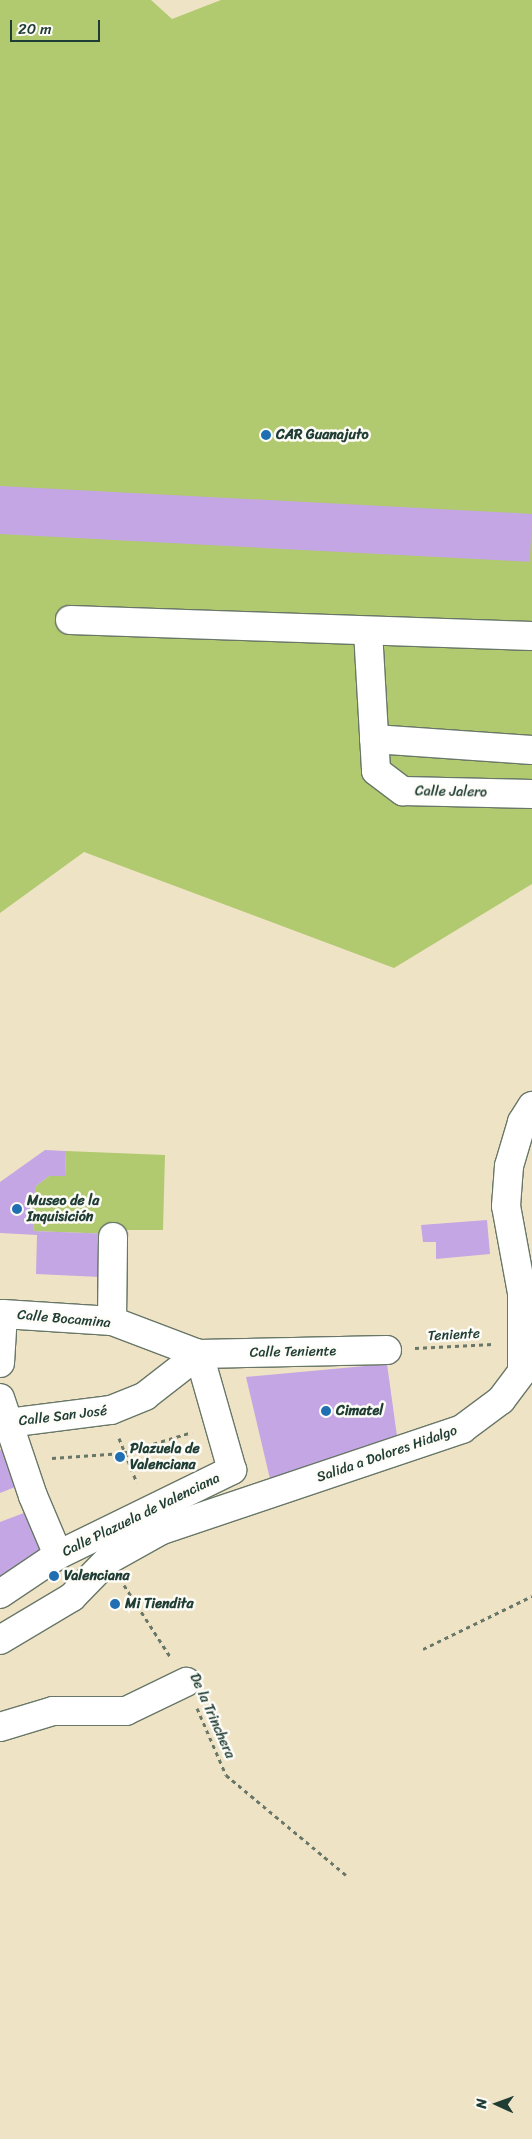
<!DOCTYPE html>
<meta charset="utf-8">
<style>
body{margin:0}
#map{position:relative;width:532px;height:2139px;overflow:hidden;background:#efe3c6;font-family:Sriracha,sans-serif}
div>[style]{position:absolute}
.green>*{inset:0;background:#b1c96f}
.building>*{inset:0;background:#c4a6e4;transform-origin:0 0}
.path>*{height:3px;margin-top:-1.5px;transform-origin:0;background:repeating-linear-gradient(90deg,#687767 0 4px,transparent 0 8px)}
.roads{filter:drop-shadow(1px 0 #687767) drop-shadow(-1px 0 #687767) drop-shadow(0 1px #687767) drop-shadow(0 -1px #687767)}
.minor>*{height:28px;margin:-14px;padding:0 14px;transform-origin:14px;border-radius:14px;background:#fff}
.major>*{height:28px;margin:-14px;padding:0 14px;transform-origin:14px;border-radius:14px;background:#fff}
.dots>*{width:14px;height:14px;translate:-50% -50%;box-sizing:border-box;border:2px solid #fdfcf7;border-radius:50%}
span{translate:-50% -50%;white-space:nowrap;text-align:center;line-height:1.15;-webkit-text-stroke:5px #fdfcf7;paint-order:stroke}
.poi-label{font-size:14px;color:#1f3d34;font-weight:700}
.left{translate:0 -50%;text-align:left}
.street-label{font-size:14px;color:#1f3d34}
.north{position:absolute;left:472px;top:2079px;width:50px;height:50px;-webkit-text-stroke:4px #fdfcf7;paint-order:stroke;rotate:272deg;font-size:14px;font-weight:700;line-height:20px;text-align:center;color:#1f3d34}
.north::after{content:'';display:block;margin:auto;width:18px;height:22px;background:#1f3d34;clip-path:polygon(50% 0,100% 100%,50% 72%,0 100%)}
.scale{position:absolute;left:10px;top:20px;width:90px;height:22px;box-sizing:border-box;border:2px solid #1f3d34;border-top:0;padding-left:6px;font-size:15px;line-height:18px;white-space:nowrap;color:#1f3d34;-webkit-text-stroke:4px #fdfcf7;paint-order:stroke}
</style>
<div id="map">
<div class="green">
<i style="clip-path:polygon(0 0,151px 0,172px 19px,221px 0,532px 0,532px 884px,394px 968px,84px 852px,0 913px)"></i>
<i style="clip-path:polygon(66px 1151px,165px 1155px,163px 1230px,114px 1230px,113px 1234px,33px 1231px,35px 1187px,49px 1176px,65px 1176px)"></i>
</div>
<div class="building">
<i style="left:0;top:486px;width:533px;height:48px;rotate:3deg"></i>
<i style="clip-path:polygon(45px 1150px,66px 1151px,65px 1176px,49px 1176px,35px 1187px,33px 1231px,113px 1234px,100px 1277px,36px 1274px,37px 1235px,0 1233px,0 1182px)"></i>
<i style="clip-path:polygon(487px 1220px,490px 1254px,436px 1259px,436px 1242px,423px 1242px,421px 1225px)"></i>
<i style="clip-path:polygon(387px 1364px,397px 1436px,270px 1479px,246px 1377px)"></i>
<i style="clip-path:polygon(16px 1444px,28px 1482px,0 1493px,0 1450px)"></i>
<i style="clip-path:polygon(37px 1508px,51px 1545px,0 1577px,0 1522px)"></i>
</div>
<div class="path">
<i style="left:415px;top:1348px;width:78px;rotate:-2.9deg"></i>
<i style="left:119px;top:1438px;width:48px;rotate:68.2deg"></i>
<i style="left:52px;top:1458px;width:71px;rotate:-4deg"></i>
<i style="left:123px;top:1453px;width:72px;rotate:-16.9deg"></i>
<i style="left:124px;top:1585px;width:87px;rotate:57.2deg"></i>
<i style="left:423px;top:1649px;width:121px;rotate:-25.9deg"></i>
<i style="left:197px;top:1708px;width:73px;rotate:66.6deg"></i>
<i style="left:226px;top:1775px;width:156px;rotate:39.8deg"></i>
</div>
<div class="roads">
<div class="minor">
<i style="left:70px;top:620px;width:462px;rotate:2deg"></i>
<i style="left:368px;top:631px;width:140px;rotate:86.7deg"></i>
<i style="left:376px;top:771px;width:34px;rotate:37deg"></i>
<i style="left:403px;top:791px;width:129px;rotate:1.3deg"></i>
<i style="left:374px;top:739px;width:158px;rotate:4deg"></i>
<i style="left:3px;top:1314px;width:109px;rotate:3.7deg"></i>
<i style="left:112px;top:1321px;width:93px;rotate:20.8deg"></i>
<i style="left:199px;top:1354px;width:188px;rotate:-1.2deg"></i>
<i style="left:112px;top:1321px;width:84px;rotate:-89.3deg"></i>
<i style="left:0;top:1363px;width:49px;rotate:-86.5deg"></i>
<i style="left:0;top:1398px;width:103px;rotate:71.4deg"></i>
<i style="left:33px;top:1496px;width:64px;rotate:67deg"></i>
<i style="left:0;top:1424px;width:112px;rotate:-7.2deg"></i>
<i style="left:111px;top:1410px;width:37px;rotate:-22deg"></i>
<i style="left:145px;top:1396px;width:68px;rotate:-37.9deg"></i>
<i style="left:0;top:1594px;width:70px;rotate:-33.9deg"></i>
<i style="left:58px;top:1555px;width:194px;rotate:-26deg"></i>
<i style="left:232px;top:1470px;width:121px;rotate:-105.9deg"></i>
<i style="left:0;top:1727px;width:55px;rotate:-16.8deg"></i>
<i style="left:53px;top:1711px;width:73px"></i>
<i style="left:126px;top:1711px;width:67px;rotate:-25.8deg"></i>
</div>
<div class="major">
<i style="left:0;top:1640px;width:84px;rotate:-30.8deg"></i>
<i style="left:72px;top:1597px;width:52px;rotate:-45.8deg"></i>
<i style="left:108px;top:1560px;width:62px;rotate:-29.1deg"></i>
<i style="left:162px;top:1530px;width:317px;rotate:-18.6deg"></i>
<i style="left:462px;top:1429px;width:49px;rotate:-36.6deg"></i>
<i style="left:501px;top:1400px;width:35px;rotate:-53deg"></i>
<i style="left:522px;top:1372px;width:79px;rotate:-90deg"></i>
<i style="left:522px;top:1293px;width:88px;rotate:-100.4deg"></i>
<i style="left:506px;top:1206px;width:40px;rotate:-85.7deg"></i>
<i style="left:509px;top:1166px;width:46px;rotate:-73.5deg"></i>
<i style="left:522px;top:1122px;width:19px;rotate:-58deg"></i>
</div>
</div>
<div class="dots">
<i style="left:266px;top:435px;background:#1f6fb2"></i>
<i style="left:17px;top:1209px;background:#1f6fb2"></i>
<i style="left:326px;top:1411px;background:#1f6fb2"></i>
<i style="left:120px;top:1457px;background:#1f6fb2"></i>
<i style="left:54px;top:1576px;background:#1f6fb2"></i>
<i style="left:115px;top:1604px;background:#1f6fb2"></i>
</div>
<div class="poi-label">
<span class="left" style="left:276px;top:435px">CAR Guanajuto</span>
<span class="left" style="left:27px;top:1209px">Museo de la<br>Inquisición</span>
<span class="left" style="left:336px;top:1411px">Cimatel</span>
<span class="left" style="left:130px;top:1457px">Plazuela de<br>Valenciana</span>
<span class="left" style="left:64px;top:1576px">Valenciana</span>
<span class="left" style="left:125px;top:1604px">Mi Tiendita</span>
</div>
<div class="street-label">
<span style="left:451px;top:792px;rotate:1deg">Calle Jalero</span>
<span style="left:64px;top:1319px;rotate:5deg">Calle Bocamina</span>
<span style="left:454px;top:1335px;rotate:-3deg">Teniente</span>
<span style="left:293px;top:1352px;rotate:-1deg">Calle Teniente</span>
<span style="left:63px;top:1416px;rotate:-7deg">Calle San José</span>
<span style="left:387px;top:1454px;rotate:-19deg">Salida a Dolores Hidalgo</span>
<span style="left:141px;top:1515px;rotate:-26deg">Calle Plazuela de Valenciana</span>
<span style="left:212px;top:1716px;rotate:66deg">De la Trinchera</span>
</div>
<div class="north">N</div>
<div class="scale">20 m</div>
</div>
